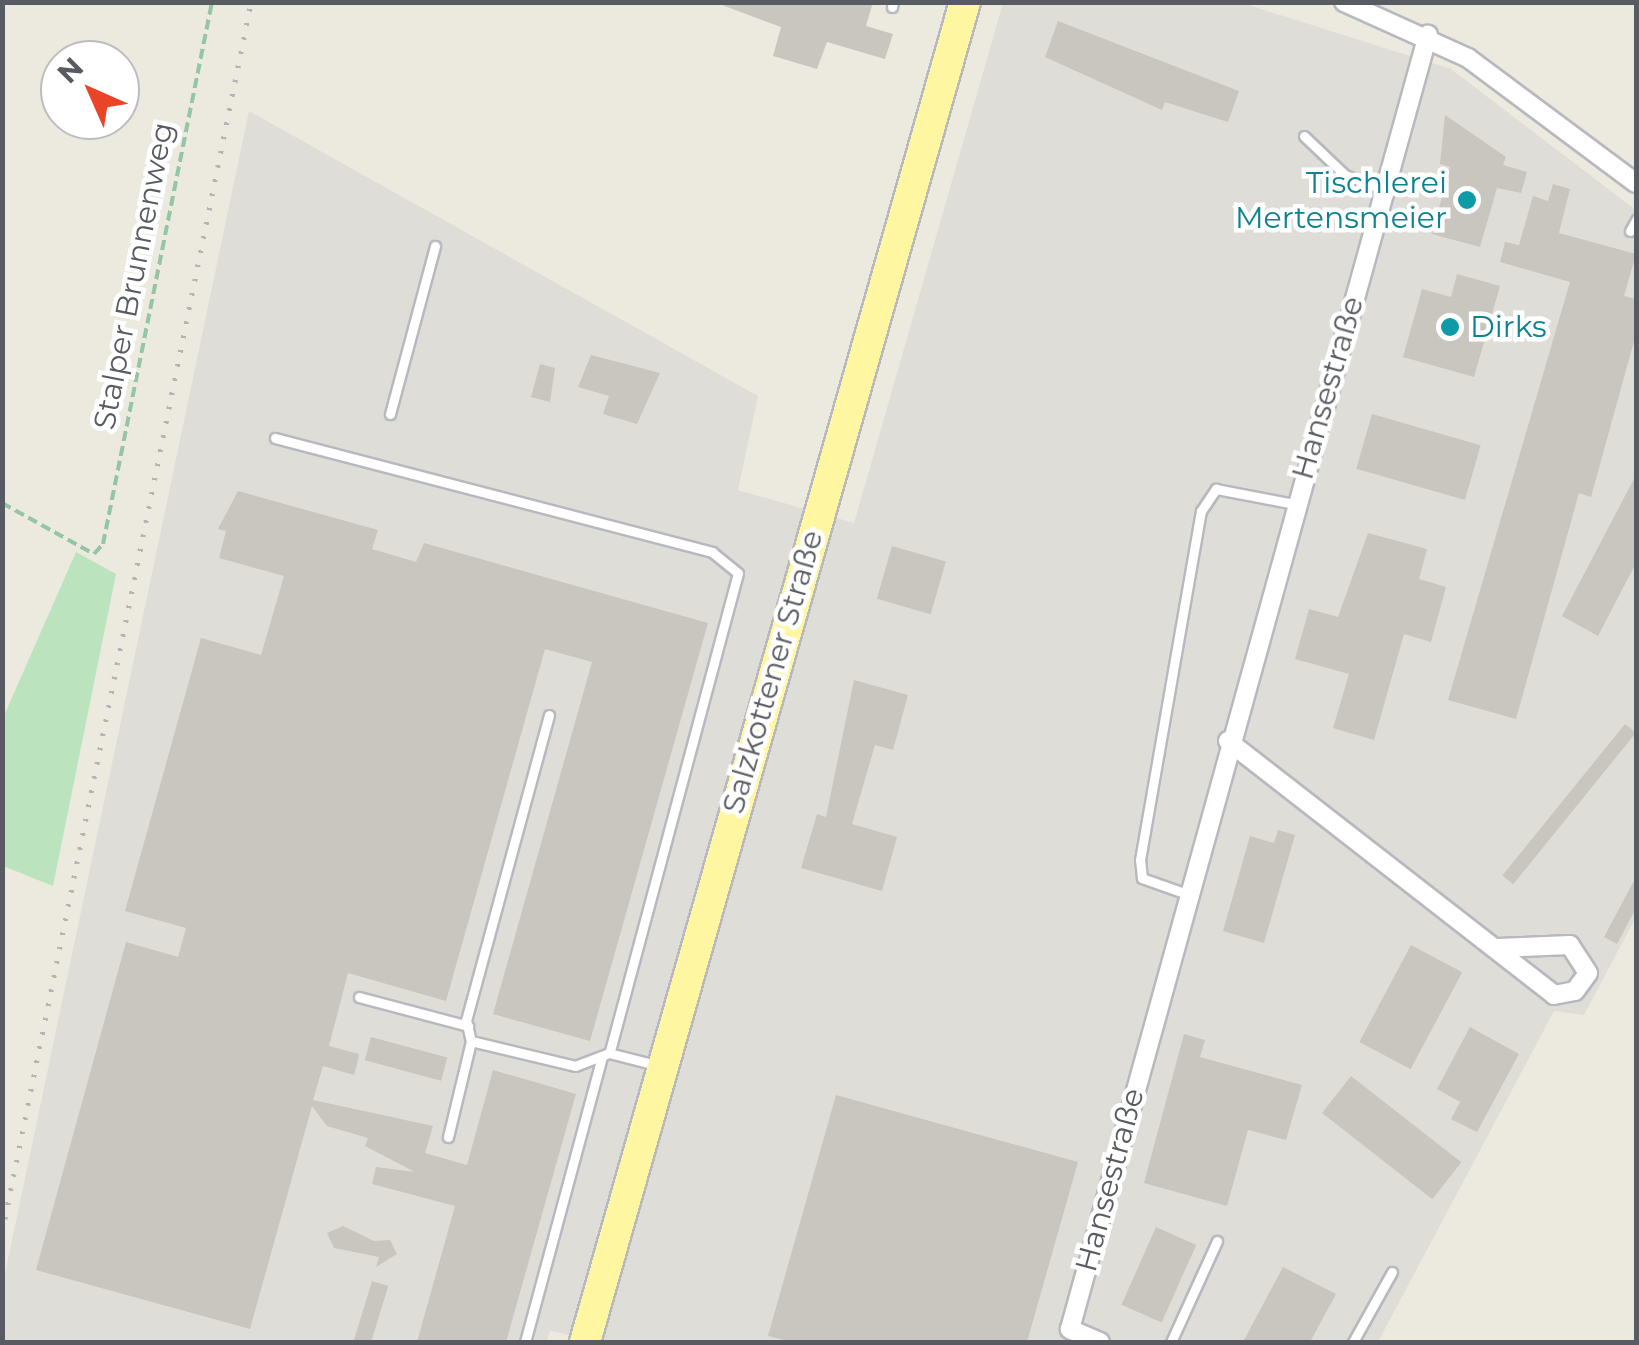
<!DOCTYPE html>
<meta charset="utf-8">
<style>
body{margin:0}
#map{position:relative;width:1639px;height:1345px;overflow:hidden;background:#eceadf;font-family:Montserrat,sans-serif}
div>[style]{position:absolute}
.industrial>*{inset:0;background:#dfddd7}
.green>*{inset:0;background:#bbe4be}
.building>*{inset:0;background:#c8c6bf;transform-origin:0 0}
.path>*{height:4px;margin-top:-2px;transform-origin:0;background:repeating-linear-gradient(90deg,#94c5a5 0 10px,transparent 0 15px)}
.roads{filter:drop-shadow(2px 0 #b7b9bf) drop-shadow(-2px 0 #b7b9bf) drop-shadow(0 2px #b7b9bf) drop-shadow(0 -2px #b7b9bf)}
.lane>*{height:9px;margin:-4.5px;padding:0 4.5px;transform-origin:4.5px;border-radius:4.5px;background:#fff}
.street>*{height:18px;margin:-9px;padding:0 9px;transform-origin:9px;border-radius:9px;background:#fff}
.primary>*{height:30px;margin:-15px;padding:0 15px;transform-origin:15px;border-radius:15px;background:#fff6a1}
.rail>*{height:5px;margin-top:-2.5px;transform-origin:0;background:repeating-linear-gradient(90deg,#b3b4b4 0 2.5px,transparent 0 14.5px)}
.dots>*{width:28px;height:28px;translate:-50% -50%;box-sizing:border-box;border:5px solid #fff;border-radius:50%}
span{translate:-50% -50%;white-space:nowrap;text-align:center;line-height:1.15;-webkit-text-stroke:9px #fff;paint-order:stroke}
.culture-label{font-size:30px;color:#0d838f}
.right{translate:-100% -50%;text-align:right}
.left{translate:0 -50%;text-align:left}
.street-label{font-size:30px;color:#585b61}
.frame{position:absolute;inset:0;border:5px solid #585b61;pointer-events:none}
.north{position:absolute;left:40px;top:40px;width:100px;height:100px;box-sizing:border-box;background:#fff;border:2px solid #bcbdc0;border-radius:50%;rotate:315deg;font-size:28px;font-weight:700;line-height:40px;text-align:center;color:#585b61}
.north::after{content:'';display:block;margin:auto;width:35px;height:45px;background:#e94428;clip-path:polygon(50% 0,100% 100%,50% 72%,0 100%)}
</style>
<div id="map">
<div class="industrial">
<i style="clip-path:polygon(1003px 3px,1242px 3px,1451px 69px,1636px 210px,1636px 917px,1584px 1015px,1554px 1011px,1378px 1342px,604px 1342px,550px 1331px,546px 1342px,3px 1342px,3px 1283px,249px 111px,758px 396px,738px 490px,854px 523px)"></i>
</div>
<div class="green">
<i style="clip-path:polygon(76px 552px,116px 574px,53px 886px,3px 866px,3px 718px)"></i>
</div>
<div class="building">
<i style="clip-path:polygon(714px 2px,873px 2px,866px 26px,893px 34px,885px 59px,827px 42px,817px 69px,773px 56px,781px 27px)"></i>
<i style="clip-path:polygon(1058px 21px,1239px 91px,1228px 122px,1165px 102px,1162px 110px,1045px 57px)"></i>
<i style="clip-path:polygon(1445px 115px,1506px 157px,1503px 165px,1527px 172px,1521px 193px,1497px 188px,1480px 247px,1432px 234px,1450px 167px,1440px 164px)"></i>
<i style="clip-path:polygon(1553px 184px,1570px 189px,1559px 233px,1636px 254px,1624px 296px,1636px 299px,1636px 334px,1591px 497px,1579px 493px,1516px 719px,1448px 700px,1570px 282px,1500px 262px,1505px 242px,1519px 245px,1533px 196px,1548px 201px)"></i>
<i style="clip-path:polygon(1457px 274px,1500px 286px,1474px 377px,1403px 357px,1422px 289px,1451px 297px)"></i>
<i style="clip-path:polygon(591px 355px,660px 373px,637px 424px,603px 414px,609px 396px,578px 387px)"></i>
<i style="clip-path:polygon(540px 364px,555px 368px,550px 402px,531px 397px)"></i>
<i style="left:1372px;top:414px;width:113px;height:57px;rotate:16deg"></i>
<i style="clip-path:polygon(1636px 475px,1636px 563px,1598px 636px,1562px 616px)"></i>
<i style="clip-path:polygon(238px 491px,378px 530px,372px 549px,416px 562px,424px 543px,708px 623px,590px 1041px,493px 1014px,592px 662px,545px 649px,446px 1001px,348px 973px,329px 1046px,359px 1054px,357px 1064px,354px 1075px,323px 1066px,313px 1100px,433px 1126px,425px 1153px,467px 1165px,493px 1070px,576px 1094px,506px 1342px,417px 1342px,455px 1206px,372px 1184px,376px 1167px,415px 1172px,365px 1146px,368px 1138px,327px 1126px,312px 1106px,250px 1329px,36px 1270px,126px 942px,178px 957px,186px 928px,125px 911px,201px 638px,261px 655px,284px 576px,219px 558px,226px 531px,218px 529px)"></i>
<i style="clip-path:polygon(1368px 533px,1427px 549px,1419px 579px,1446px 587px,1431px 642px,1404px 634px,1374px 740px,1333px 728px,1349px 674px,1295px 659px,1309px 609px,1338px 617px)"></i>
<i style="left:892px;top:546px;width:56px;height:55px;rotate:16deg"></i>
<i style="clip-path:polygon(854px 680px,908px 695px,893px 750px,875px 745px,852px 824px,897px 837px,882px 891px,801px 868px,817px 814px,826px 817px)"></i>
<i style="left:1625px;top:724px;width:14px;height:195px;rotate:39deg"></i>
<i style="clip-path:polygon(1278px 830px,1295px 835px,1264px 943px,1223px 931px,1250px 836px,1274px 843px)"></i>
<i style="clip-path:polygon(1636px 877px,1636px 908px,1617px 944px,1604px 937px)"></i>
<i style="left:1411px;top:945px;width:58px;height:110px;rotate:28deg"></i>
<i style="clip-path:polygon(1470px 1027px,1519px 1054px,1477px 1132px,1451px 1119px,1460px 1102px,1437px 1089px)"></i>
<i style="clip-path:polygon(1184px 1034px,1205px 1040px,1200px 1057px,1302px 1085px,1286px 1140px,1248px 1130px,1227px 1206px,1144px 1183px)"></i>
<i style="left:371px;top:1037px;width:79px;height:24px;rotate:15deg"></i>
<i style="left:1351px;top:1076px;width:140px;height:47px;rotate:38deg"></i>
<i style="clip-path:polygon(836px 1095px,1078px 1162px,1027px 1342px,792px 1342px,768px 1336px)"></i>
<i style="clip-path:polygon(343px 1226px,374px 1241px,390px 1240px,397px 1254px,376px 1267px,379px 1257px,334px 1248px,327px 1233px)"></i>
<i style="left:1156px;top:1227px;width:44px;height:85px;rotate:24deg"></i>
<i style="clip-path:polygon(1283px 1267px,1336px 1294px,1310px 1342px,1243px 1342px)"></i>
<i style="left:372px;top:1281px;width:17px;height:63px;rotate:17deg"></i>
</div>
<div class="path">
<i style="left:2px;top:503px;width:105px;rotate:29deg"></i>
<i style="left:94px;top:554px;width:13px;rotate:-48deg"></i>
<i style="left:103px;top:544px;width:553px;rotate:-78.63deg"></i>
</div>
<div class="roads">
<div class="lane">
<i style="left:892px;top:7px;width:5px;rotate:-79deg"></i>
<i style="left:1304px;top:136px;width:57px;rotate:43.6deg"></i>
<i style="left:1345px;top:175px;width:43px;rotate:20.6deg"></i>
<i style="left:1630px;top:231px;width:13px;rotate:-61deg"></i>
<i style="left:390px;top:414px;width:174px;rotate:-75deg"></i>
<i style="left:275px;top:438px;width:452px;rotate:14.6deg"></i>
<i style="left:712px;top:552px;width:33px;rotate:39deg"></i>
<i style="left:738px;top:573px;width:497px;rotate:105deg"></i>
<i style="left:609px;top:1053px;width:53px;rotate:14.3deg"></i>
<i style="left:549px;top:715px;width:316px;rotate:105.2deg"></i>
<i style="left:466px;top:1020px;width:22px;rotate:77deg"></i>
<i style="left:471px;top:1041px;width:107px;rotate:13.5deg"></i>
<i style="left:575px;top:1066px;width:36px;rotate:-21deg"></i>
<i style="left:1187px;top:894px;width:48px;rotate:-160.4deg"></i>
<i style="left:1142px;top:878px;width:18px;rotate:-96deg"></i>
<i style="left:1140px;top:860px;width:354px;rotate:-80.1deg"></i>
<i style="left:1201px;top:511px;width:27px;rotate:-56deg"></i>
<i style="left:1216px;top:489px;width:80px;rotate:10.8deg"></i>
<i style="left:359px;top:997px;width:113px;rotate:14.9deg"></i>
<i style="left:448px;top:1137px;width:99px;rotate:-76.5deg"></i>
<i style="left:525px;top:1342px;width:296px;rotate:-74.9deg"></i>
<i style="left:1171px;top:1342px;width:111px;rotate:-65.5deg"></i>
<i style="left:1353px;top:1342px;width:80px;rotate:-60.9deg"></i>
</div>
<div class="street">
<i style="left:1344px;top:2px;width:136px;rotate:24.3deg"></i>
<i style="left:1468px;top:58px;width:209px;rotate:36.7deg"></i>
<i style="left:1228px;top:741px;width:413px;rotate:37.9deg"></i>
<i style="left:1554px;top:995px;width:21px;rotate:-11deg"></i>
<i style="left:1575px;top:991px;width:22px;rotate:-54deg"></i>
<i style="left:1588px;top:973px;width:33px;rotate:-123deg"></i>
<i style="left:1570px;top:945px;width:72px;rotate:177.6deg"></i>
<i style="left:1100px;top:1342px;width:33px;rotate:-157deg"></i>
<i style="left:1070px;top:1329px;width:1343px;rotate:-74.54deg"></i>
</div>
<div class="primary">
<i style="left:585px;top:1342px;width:1393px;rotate:-74.17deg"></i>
</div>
</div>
<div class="rail">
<i style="left:2px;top:1233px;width:1256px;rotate:-78.56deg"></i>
</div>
<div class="dots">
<i style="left:1467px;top:200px;background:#0f9aa8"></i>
<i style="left:1450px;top:327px;background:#0f9aa8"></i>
</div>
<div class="culture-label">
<span class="right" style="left:1447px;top:200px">Tischlerei<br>Mertensmeier</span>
<span class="left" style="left:1470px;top:327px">Dirks</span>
</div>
<div class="street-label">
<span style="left:134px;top:276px;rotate:-79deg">Stalper Brunnenweg</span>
<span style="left:1328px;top:388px;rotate:-74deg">Hansestraße</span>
<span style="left:773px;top:672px;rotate:-74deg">Salzkottener Straße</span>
<span style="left:1110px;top:1180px;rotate:-75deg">Hansestraße</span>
</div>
<div class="frame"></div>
<div class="north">N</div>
</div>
